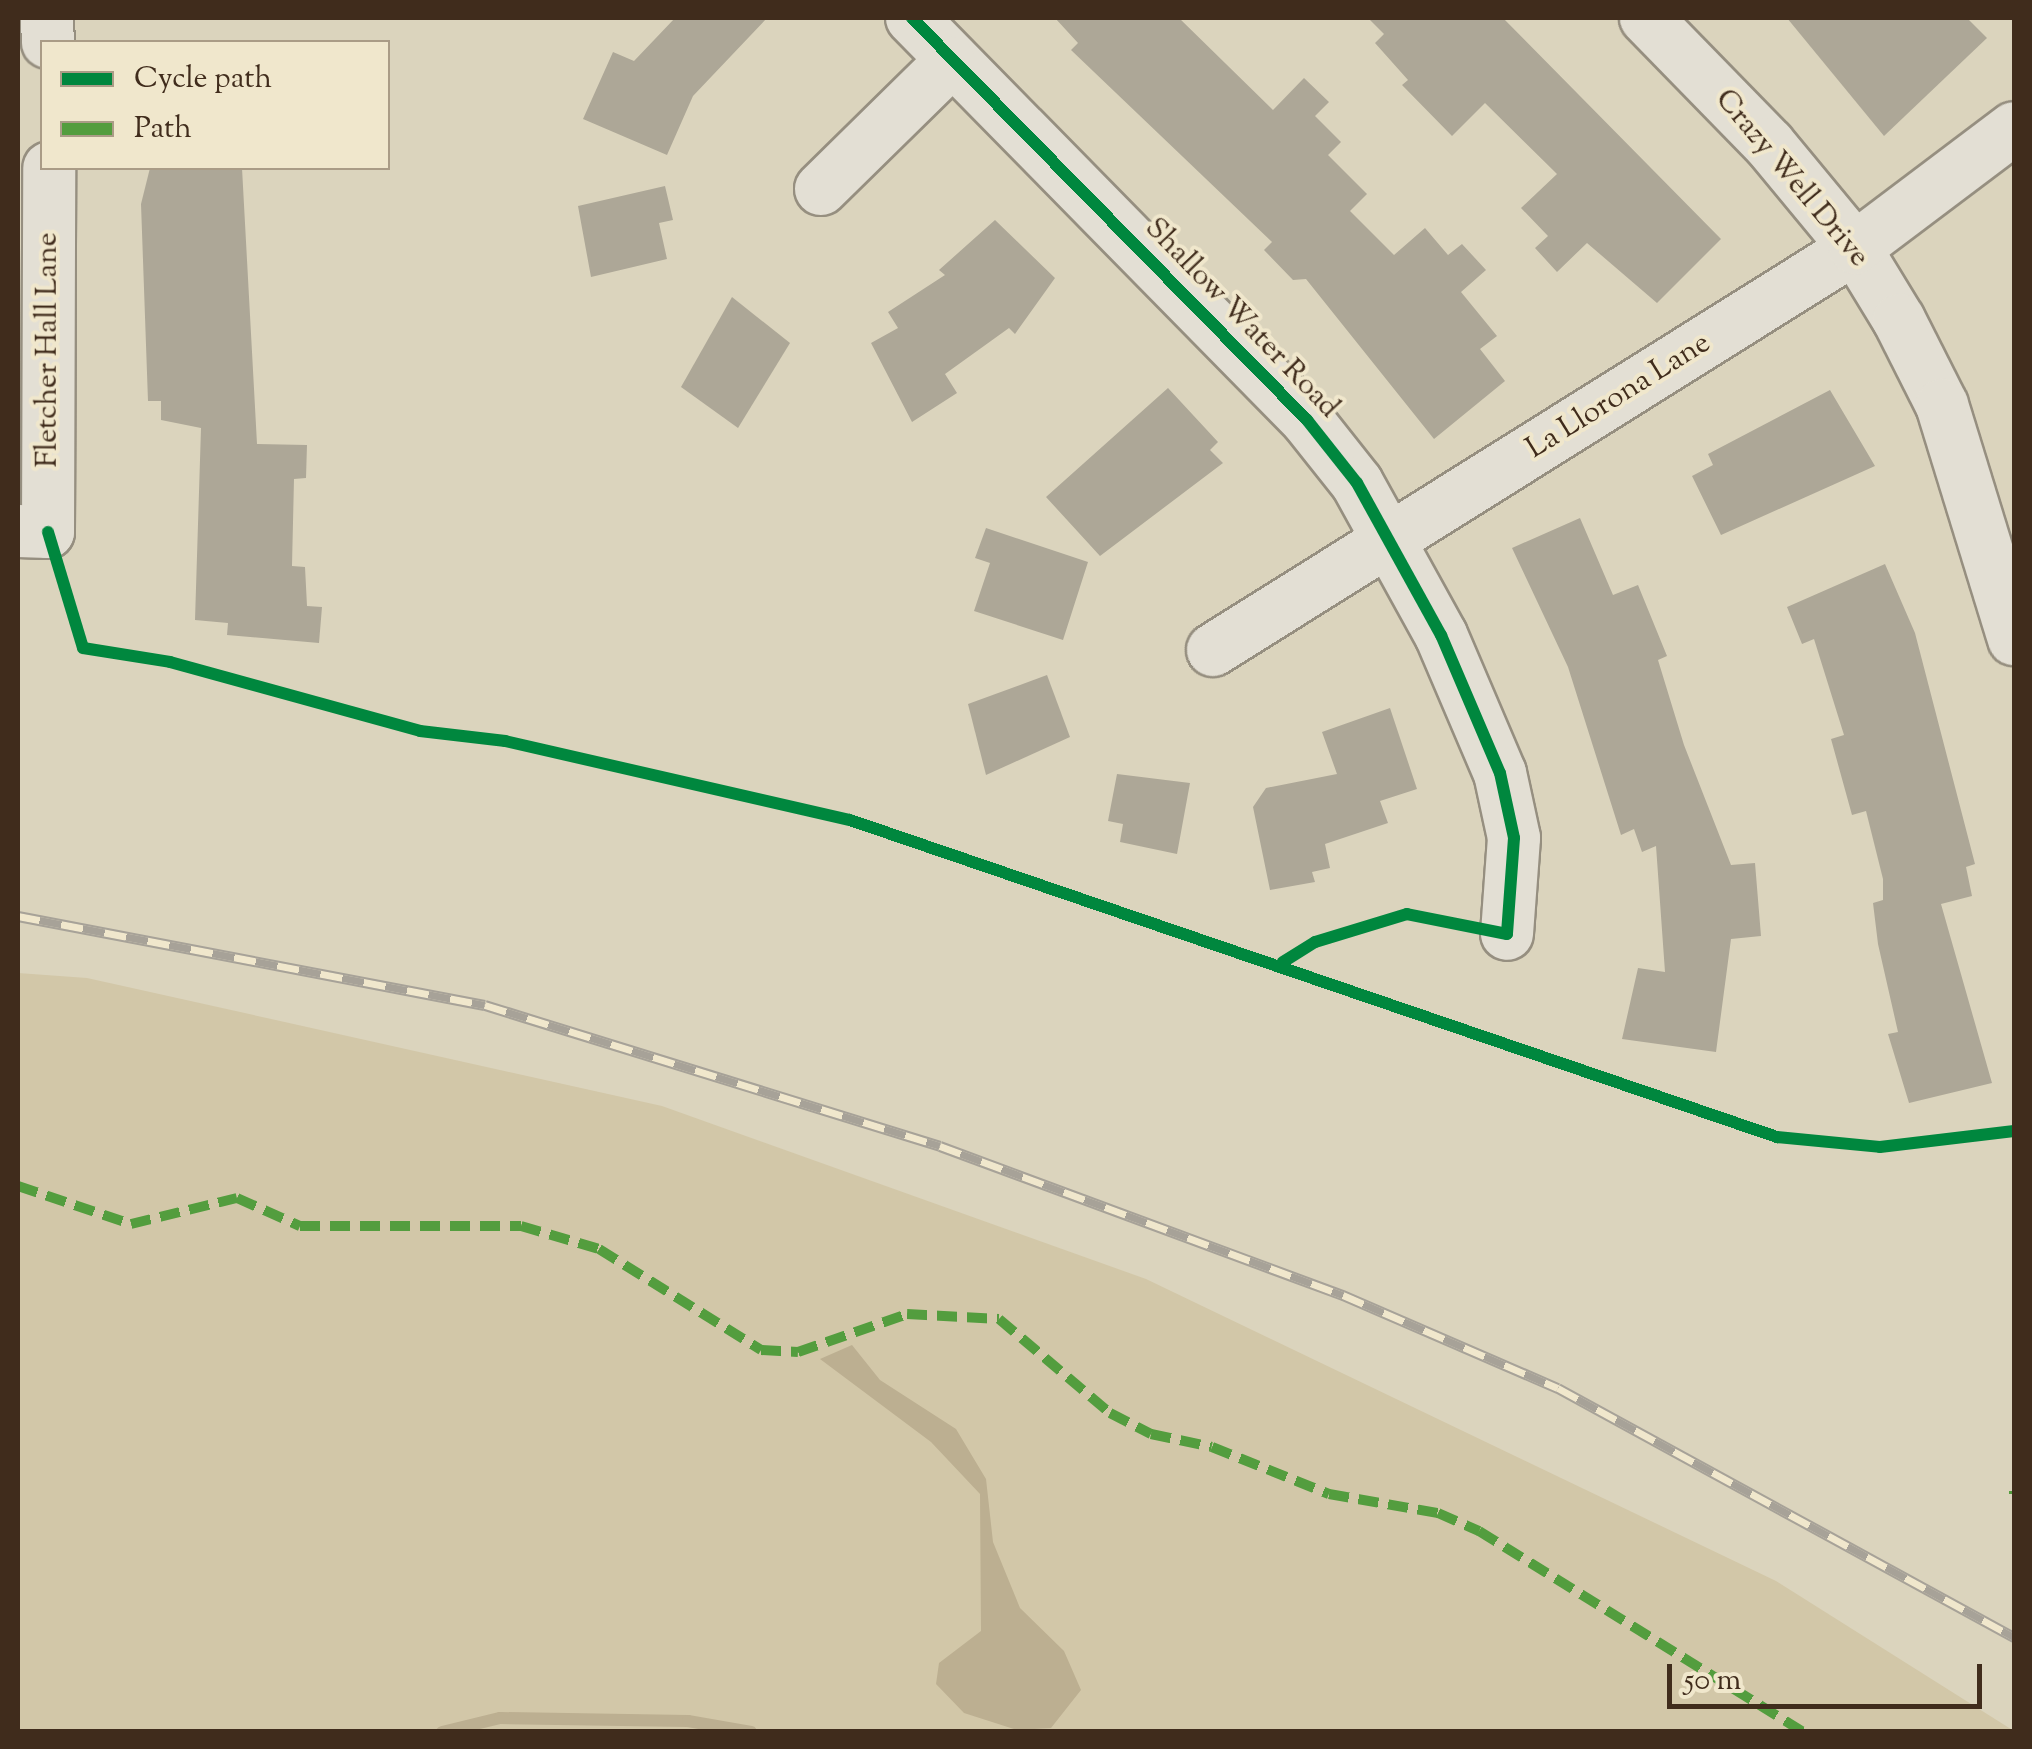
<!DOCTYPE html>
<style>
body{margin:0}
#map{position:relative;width:2032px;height:1749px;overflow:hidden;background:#dbd4bd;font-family:"Sorts Mill Goudy",serif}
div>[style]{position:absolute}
.green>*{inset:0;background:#d2c7a8}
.water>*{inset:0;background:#bcaf91}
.stream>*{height:12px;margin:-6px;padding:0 6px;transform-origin:6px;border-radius:6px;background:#bcaf91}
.building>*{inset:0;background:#ada797}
.roads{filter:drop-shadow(2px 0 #968f80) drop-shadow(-2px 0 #968f80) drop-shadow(0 2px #968f80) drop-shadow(0 -2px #968f80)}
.minor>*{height:52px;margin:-26px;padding:0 26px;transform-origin:26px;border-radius:26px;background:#e3dfd4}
.rail>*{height:11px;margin-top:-5.5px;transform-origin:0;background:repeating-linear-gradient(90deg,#f0e7cc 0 22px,#a7a298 0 44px);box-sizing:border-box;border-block:2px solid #a7a298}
.quiet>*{height:10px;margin-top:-5px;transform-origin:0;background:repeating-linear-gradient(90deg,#539d3e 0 20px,transparent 0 30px)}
.cycleway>*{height:12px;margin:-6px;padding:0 6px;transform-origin:6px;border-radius:6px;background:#00873e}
span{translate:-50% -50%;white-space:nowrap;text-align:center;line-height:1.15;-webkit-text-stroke:8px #f0e7cc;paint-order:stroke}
.street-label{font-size:30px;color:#402c1c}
.frame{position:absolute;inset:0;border:20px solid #402c1c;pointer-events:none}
.legend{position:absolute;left:40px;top:40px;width:350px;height:130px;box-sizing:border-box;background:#f0e7cc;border:2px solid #aa9c86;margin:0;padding:12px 18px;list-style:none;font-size:30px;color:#402c1c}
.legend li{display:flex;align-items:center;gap:20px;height:50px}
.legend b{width:50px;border:2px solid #aa9c86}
.scale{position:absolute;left:1667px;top:1664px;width:315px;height:45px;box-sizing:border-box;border:5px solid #402c1c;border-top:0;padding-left:12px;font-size:30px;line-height:35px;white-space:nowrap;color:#402c1c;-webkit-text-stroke:8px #f0e7cc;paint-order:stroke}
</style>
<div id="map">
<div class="green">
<i style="clip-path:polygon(18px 973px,87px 978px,662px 1106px,1146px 1279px,1776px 1581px,2014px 1731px,18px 1731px)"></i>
</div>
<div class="water">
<i style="clip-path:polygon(852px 1345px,880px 1380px,956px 1429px,986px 1479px,993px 1542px,1020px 1608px,1064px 1651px,1081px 1690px,1051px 1728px,1017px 1730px,964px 1713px,936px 1684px,939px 1663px,981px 1631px,980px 1494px,931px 1442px,820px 1359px)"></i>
</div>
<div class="stream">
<i style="left:442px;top:1732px;width:60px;rotate:-13.6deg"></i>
<i style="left:500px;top:1718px;width:188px;rotate:0.9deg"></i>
<i style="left:688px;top:1721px;width:64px;rotate:9.9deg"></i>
</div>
<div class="building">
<i style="clip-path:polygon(675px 18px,767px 18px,693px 96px,667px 155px,583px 119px,613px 52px,634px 61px)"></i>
<i style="clip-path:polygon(1055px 18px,1179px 18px,1273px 110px,1304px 78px,1329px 102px,1315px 116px,1341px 142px,1328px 155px,1367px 194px,1350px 211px,1394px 255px,1425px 228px,1448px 255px,1462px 244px,1486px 270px,1461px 292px,1497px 336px,1480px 349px,1505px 381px,1434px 439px,1306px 279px,1293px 280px,1264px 250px,1272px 242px,1071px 50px,1078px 43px)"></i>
<i style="clip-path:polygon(1368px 18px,1503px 18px,1721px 239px,1657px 303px,1587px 243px,1557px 272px,1535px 248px,1548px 236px,1521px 208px,1557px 174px,1485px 103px,1452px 136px,1402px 85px,1408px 80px,1375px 43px,1384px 34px)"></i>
<i style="clip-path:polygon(1787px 18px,1967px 18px,1987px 38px,1884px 136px)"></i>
<i style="clip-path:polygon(150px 168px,242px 168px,257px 444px,307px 445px,306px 478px,294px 479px,292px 566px,305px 567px,307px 606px,322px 607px,319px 643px,227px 635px,228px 623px,195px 620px,201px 428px,161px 420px,161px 401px,148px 401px,141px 204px)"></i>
<i style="clip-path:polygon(665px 186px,673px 220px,659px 223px,667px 259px,591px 277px,578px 206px)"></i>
<i style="clip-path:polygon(995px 220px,1055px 278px,1015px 334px,1009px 328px,945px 374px,957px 393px,912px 422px,871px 343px,898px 328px,888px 312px,945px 275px,939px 270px)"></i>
<i style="clip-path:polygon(732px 297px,790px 343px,738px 428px,681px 387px)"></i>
<i style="clip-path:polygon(1168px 388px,1218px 442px,1210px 450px,1223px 463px,1100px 556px,1046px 497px)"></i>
<i style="clip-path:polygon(1830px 390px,1875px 466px,1721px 535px,1692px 476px,1713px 465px,1708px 454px)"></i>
<i style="clip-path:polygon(1580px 518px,1613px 595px,1638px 585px,1667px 656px,1658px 660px,1684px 745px,1731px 865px,1755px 863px,1761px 936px,1731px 939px,1716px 1052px,1622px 1039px,1638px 968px,1665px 972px,1656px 846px,1642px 852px,1634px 829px,1621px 835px,1568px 667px,1512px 548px)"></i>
<i style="clip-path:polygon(986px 528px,1088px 562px,1063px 640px,974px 611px,990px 563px,975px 558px)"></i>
<i style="clip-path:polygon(1885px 564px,1915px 633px,1975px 864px,1966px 867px,1972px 896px,1941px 904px,1992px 1083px,1909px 1103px,1888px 1034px,1898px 1032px,1878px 944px,1873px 903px,1883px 900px,1883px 879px,1866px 811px,1852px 815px,1831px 739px,1844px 735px,1814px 639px,1802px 644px,1787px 607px)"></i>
<i style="clip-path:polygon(1047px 675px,1070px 737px,986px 775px,968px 704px)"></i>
<i style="clip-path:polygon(1390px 708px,1417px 789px,1380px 801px,1388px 823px,1325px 844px,1330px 868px,1312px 872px,1315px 882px,1270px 890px,1253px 807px,1266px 788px,1337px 774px,1322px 732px)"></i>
<i style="clip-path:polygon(1117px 774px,1190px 783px,1177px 854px,1120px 842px,1123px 824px,1108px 821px)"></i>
</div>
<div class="roads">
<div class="minor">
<i style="left:47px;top:18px;width:24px;rotate:88deg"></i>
<i style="left:912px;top:18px;width:564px;rotate:45.5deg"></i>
<i style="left:1307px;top:420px;width:80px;rotate:51.6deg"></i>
<i style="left:1357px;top:483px;width:174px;rotate:61.1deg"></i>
<i style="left:1441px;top:635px;width:150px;rotate:66.9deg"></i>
<i style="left:1500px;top:773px;width:66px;rotate:77.8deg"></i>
<i style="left:1514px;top:838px;width:96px;rotate:94.2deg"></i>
<i style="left:1646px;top:18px;width:176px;rotate:45.7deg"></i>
<i style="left:1769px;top:144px;width:135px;rotate:50.4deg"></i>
<i style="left:1855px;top:248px;width:84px;rotate:58.6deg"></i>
<i style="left:1899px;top:320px;width:95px;rotate:63.2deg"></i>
<i style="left:1942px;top:405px;width:245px;rotate:72.9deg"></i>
<i style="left:821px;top:189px;width:180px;rotate:-44.5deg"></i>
<i style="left:18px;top:531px;width:30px;rotate:2deg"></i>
<i style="left:48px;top:532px;width:364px;rotate:-89.8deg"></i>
<i style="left:1213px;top:650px;width:757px;rotate:-32.05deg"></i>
<i style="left:1855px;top:248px;width:199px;rotate:-37deg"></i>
</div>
</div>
<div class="rail">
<i style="left:18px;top:916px;width:475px;rotate:10.8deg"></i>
<i style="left:485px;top:1005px;width:476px;rotate:17.2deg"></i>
<i style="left:940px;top:1146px;width:430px;rotate:20.3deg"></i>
<i style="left:1343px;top:1295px;width:234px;rotate:23.4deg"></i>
<i style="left:1558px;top:1388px;width:520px;rotate:28.64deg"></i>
</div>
<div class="quiet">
<i style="left:18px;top:1186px;width:119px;rotate:18.6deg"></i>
<i style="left:131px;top:1224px;width:109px;rotate:-13.8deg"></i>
<i style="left:237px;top:1198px;width:69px;rotate:24deg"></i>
<i style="left:300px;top:1226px;width:221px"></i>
<i style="left:521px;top:1226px;width:81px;rotate:16.4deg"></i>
<i style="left:599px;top:1249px;width:191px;rotate:31.9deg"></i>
<i style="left:761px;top:1350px;width:37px;rotate:3deg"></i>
<i style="left:798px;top:1352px;width:115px;rotate:-19.2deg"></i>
<i style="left:907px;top:1314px;width:92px;rotate:3.1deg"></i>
<i style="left:999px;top:1319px;width:145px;rotate:40.3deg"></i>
<i style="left:1110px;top:1413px;width:46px;rotate:27.1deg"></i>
<i style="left:1151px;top:1434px;width:62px;rotate:12deg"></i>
<i style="left:1212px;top:1447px;width:126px;rotate:21.9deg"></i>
<i style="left:1329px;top:1494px;width:111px;rotate:9.9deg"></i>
<i style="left:1438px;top:1513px;width:45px;rotate:23.7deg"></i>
<i style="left:1479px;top:1531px;width:381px;rotate:31.8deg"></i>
<i style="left:2014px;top:1491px;width:3px;rotate:90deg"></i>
</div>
<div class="cycleway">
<i style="left:912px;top:18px;width:564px;rotate:45.5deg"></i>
<i style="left:1307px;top:420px;width:80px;rotate:51.6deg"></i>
<i style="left:1357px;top:483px;width:174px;rotate:61.1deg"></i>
<i style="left:1441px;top:635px;width:150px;rotate:66.9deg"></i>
<i style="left:1500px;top:773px;width:66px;rotate:77.8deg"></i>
<i style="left:1514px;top:838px;width:96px;rotate:94.2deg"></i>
<i style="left:1507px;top:934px;width:102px;rotate:-168.7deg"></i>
<i style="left:1407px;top:914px;width:96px;rotate:163.1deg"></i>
<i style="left:1315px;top:942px;width:38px;rotate:148deg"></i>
<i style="left:48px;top:532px;width:121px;rotate:73.2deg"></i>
<i style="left:83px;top:648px;width:88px;rotate:9.1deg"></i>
<i style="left:170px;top:662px;width:259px;rotate:15.4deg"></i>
<i style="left:420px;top:731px;width:86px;rotate:6.7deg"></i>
<i style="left:505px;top:741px;width:354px;rotate:12.9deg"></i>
<i style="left:850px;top:820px;width:980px;rotate:18.88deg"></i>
<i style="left:1777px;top:1137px;width:103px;rotate:5.5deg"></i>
<i style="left:1880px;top:1147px;width:135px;rotate:-6.8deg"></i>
</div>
<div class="street-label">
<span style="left:1791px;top:179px;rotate:50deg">Crazy Well Drive</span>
<span style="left:1241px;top:319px;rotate:46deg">Shallow Water Road</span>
<span style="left:49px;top:350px;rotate:-90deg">Fletcher Hall Lane</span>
<span style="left:1619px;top:397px;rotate:-32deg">La Llorona Lane</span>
</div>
<div class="frame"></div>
<ul class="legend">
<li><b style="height:12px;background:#00873e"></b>Cycle path</li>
<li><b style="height:12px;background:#539d3e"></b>Path</li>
</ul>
<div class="scale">50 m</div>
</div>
